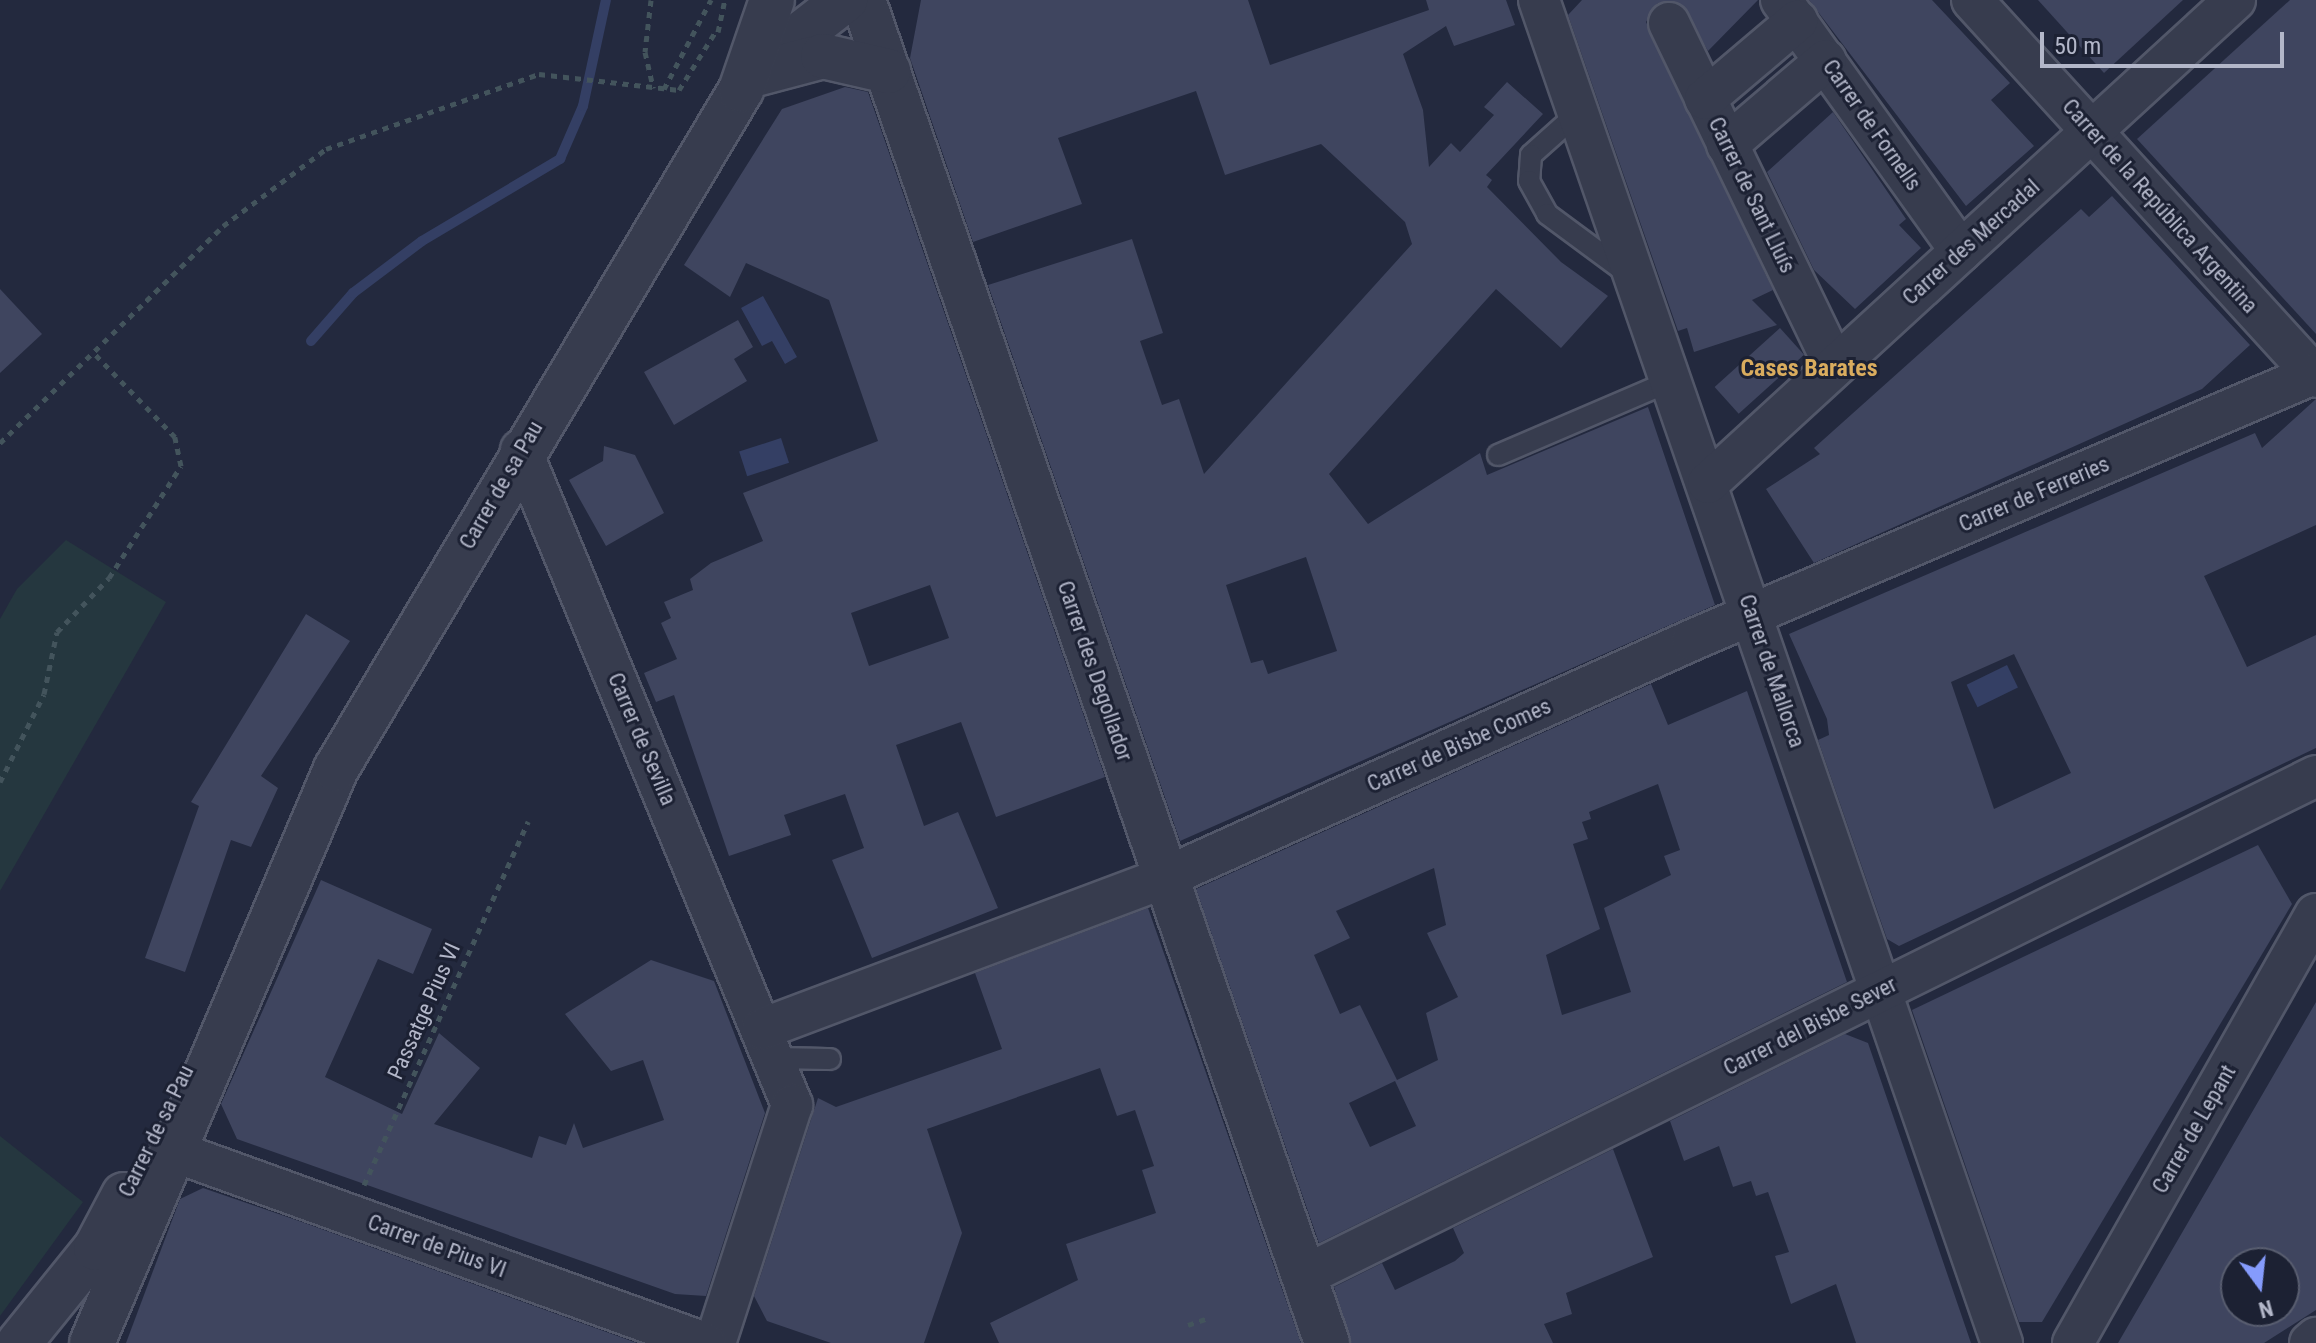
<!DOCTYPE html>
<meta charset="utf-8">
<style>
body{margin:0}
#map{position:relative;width:2316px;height:1343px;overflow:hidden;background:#23293e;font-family:"Roboto Condensed",sans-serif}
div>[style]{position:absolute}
.green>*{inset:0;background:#25373f}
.water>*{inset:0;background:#343f64;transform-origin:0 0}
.stream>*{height:10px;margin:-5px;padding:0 5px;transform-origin:5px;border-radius:5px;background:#343f64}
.building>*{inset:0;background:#3f455f;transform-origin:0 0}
.path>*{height:5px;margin-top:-2.5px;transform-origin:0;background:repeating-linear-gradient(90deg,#43545c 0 6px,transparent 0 12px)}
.roads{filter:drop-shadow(2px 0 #525769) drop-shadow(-2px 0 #525769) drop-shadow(0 2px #525769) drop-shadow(0 -2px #525769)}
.service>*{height:20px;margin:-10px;padding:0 10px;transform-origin:10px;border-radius:10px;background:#373c4e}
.minor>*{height:40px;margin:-20px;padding:0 20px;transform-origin:20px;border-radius:20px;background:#373c4e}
.tertiary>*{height:44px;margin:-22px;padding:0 22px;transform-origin:22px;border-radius:22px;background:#373c4e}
span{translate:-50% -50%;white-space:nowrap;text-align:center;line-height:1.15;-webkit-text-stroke:6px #1c2133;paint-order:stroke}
.street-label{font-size:22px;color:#b3b7c9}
.neighbourhood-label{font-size:24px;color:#d9ac5e;font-weight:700}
.north{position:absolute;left:2220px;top:1247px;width:80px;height:80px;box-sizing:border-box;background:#1c2133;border:2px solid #585d6f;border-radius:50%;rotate:165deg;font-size:22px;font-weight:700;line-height:32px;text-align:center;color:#b3b7c9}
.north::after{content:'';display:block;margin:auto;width:28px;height:36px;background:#859bfc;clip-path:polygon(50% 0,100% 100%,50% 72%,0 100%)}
.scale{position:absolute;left:2040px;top:32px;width:244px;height:36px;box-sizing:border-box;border:4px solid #b3b7c9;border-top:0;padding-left:10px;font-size:24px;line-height:28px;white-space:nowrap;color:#b3b7c9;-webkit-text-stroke:6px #1c2133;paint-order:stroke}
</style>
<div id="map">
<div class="green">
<i style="clip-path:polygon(66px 540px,166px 602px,0 891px,0 619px,17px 589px)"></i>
<i style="clip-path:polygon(0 1136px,83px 1202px,0 1316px)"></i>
</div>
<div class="water">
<i style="clip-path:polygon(763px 296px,797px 357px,785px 364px,772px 341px,762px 346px,741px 308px)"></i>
<i style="left:781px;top:438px;width:26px;height:44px;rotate:72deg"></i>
<i style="left:2007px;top:665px;width:25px;height:45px;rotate:64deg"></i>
</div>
<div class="stream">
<i style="left:311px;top:341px;width:64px;rotate:-48.8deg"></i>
<i style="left:353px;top:293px;width:86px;rotate:-37deg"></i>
<i style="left:422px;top:241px;width:161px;rotate:-30.7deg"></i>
<i style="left:560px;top:159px;width:58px;rotate:-66.5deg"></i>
<i style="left:583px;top:106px;width:108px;rotate:-77.8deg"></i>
</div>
<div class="building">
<i style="clip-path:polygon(evenodd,921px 0,1248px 0,1270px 65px,1429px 10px,1426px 0,1506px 0,1515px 25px,1454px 46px,1446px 26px,1403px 54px,1423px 110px,1429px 167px,1451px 143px,1460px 152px,1494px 115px,1484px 107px,1507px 82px,1543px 114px,1486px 175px,1492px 180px,1487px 187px,1561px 262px,1608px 296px,1561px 348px,1496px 289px,1329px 474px,1368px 524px,1480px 453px,1487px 475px,1648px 407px,1715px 605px,1180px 841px,988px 285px,1132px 239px,1163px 333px,1140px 341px,1162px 405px,1179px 399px,1204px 474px,1412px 244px,1405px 222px,1321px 144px,1225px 175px,1196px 91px,1058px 138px,1082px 204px,973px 242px,910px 58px,921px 0,1306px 557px,1337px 651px,1268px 674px,1263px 660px,1251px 663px,1226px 585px,1306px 557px)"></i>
<i style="clip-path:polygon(1582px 0,1758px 0,1708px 51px,1681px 4px,1658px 3px,1646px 22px,1773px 290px,1752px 300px,1777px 325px,1694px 352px,1687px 328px,1678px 331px,1568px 15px)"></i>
<i style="clip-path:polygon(1809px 0,1932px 0,2010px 83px,1991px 100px,2034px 146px,1966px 206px)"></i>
<i style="clip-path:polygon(2038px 0,2183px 0,2104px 73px)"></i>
<i style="clip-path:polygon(2290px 0,2316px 0,2316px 334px,2137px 139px)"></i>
<i style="clip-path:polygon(evenodd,845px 87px,868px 92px,1105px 777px,996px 817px,961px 722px,896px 745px,924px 826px,958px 812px,998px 908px,872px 958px,832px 860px,864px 848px,845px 794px,784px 815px,791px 835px,729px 856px,674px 695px,656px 702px,644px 673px,677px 659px,661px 623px,671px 618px,664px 602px,693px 590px,690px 579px,711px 563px,763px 541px,743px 493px,878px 441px,829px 300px,746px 263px,730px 297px,684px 265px,782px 109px,845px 87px,930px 585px,949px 638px,869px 666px,851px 613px,930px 585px)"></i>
<i style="clip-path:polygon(1833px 112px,1906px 219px,1899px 225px,1921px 248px,1855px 309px,1814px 270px,1767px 172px)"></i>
<i style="clip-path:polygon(2112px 196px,2250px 345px,2202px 389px,1814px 563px,1766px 489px,1820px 454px,1814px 448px,2081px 209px,2089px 217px)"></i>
<i style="clip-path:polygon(0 289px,42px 334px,0 373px)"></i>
<i style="clip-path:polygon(738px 320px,753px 347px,734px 359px,747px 381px,674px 425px,644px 372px)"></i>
<i style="left:1780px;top:328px;width:36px;height:88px;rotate:48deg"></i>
<i style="clip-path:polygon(evenodd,2316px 399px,2316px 525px,2204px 576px,2247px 667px,2316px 635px,2316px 748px,1899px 946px,1887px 939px,1818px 740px,1829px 735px,1827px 719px,1789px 634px,2255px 433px,2262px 448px,2316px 399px,2014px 654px,2071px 773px,1994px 809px,1951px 682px,2014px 654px)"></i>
<i style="clip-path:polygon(604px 446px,635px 455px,664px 513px,606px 546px,569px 480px,603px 461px)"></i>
<i style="clip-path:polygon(306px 614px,350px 641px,261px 776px,278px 788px,251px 847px,231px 840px,185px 972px,145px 958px,199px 806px,191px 802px)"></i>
<i style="clip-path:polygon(evenodd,1651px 684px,1668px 725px,1747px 691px,1847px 982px,1319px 1243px,1196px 889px,1651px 684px,1658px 784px,1680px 850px,1664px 856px,1671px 875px,1604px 908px,1631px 992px,1562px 1015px,1546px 955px,1600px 929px,1573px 844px,1588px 839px,1582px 822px,1591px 819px,1589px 812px,1658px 784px,1651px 684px,1434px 868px,1446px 925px,1427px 933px,1458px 997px,1426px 1013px,1438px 1060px,1397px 1080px,1360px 1005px,1340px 1014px,1314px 955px,1350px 938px,1336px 911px,1434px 868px,1651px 684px,1395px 1081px,1416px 1126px,1370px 1147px,1349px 1103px,1395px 1081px)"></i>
<i style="clip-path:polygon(2258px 845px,2292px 904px,2042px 1322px,2019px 1322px,1912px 1010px)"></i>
<i style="clip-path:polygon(321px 880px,432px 929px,413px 974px,378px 959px,325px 1077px,402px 1114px,439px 1033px,480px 1068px,434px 1124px,532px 1158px,539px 1136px,566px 1145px,574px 1123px,583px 1148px,664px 1120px,643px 1060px,611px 1071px,565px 1014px,651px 960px,714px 981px,765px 1113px,706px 1296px,675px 1294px,237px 1139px,221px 1104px)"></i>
<i style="clip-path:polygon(1148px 908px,1301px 1343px,999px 1343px,990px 1323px,1078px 1280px,1066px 1244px,1156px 1213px,1142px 1170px,1154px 1166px,1135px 1110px,1117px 1116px,1100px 1068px,927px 1129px,962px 1233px,924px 1343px,831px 1343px,767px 1321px,754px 1296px,818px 1098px,836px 1107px,1002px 1049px,975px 973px)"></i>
<i style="clip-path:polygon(evenodd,2316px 1002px,2316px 1310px,2264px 1343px,2118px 1343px,2316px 1002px,2236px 1263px,2284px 1263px,2284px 1311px,2236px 1311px,2236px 1263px)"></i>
<i style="clip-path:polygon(1845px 1034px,1868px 1043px,1971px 1343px,1856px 1343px,1836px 1284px,1791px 1304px,1775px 1256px,1789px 1252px,1768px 1192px,1756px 1196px,1751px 1181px,1733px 1187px,1719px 1146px,1684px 1161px,1670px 1121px)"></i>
<i style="clip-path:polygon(1613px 1149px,1653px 1257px,1566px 1293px,1572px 1314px,1544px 1324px,1553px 1343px,1351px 1343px,1334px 1287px,1382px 1263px,1395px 1290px,1455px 1261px,1464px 1253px,1453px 1228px)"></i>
<i style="clip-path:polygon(203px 1188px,302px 1222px,637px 1343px,126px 1343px,180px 1199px)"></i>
</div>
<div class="path">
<i style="left:651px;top:0;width:52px;rotate:96.6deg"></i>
<i style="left:645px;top:52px;width:37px;rotate:77deg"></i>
<i style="left:718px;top:32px;width:33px;rotate:-78deg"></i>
<i style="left:664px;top:89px;width:101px;rotate:-62.2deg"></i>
<i style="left:0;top:443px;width:311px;rotate:-44.2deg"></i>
<i style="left:223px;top:226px;width:129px;rotate:-36.8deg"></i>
<i style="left:326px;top:149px;width:226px;rotate:-19.4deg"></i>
<i style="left:539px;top:74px;width:141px;rotate:6.5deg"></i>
<i style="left:679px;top:90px;width:70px;rotate:-57.9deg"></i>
<i style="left:0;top:782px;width:98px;rotate:-63.4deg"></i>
<i style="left:44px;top:694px;width:63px;rotate:-78.2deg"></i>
<i style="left:57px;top:632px;width:75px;rotate:-46.1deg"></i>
<i style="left:109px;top:578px;width:133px;rotate:-57.3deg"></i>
<i style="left:181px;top:466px;width:30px;rotate:-102deg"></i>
<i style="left:175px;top:437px;width:118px;rotate:-134deg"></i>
<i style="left:364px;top:1185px;width:399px;rotate:-65.7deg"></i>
<i style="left:1188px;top:1325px;width:21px;rotate:-19deg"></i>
</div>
<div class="roads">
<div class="service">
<i style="left:1578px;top:113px;width:63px;rotate:138.2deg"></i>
<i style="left:1531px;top:155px;width:26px;rotate:94deg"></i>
<i style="left:1529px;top:181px;width:38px;rotate:61deg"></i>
<i style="left:1547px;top:214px;width:106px;rotate:36.5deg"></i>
<i style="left:1498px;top:455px;width:188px;rotate:-23.2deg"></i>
<i style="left:774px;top:1058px;width:56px;rotate:1deg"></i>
</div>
<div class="minor">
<i style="left:1539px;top:0;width:1421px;rotate:70.98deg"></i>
<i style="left:1781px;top:0;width:309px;rotate:54.4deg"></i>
<i style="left:1972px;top:0;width:510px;rotate:47.62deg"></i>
<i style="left:1669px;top:23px;width:381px;rotate:64.2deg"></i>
<i style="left:1705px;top:99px;width:121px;rotate:-40.3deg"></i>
<i style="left:1727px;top:145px;width:130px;rotate:-40.6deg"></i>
<i style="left:521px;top:450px;width:709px;rotate:67.52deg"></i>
<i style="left:792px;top:1105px;width:250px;rotate:107.9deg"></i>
<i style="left:1708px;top:483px;width:715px;rotate:-42.51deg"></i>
<i style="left:762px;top:1029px;width:432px;rotate:-20.6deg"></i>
<i style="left:1166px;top:877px;width:577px;rotate:-24.25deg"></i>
<i style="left:1692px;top:640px;width:679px;rotate:-23.17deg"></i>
<i style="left:170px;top:1150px;width:569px;rotate:19.84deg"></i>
<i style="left:1304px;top:1276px;width:1129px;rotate:-26.29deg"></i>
<i style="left:2073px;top:1343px;width:493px;rotate:-60.5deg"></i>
<i style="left:2310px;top:1343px;width:8px;rotate:-40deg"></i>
</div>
<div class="tertiary">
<i style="left:863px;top:0;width:1421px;rotate:70.94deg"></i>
<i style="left:756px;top:69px;width:113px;rotate:-37.8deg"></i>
<i style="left:748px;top:76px;width:78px;rotate:-14.9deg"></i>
<i style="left:823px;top:56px;width:67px;rotate:13deg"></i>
<i style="left:19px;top:1343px;width:122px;rotate:-51deg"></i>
<i style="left:96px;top:1248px;width:60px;rotate:-62.2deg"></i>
<i style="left:92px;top:1343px;width:624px;rotate:-66.97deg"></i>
<i style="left:336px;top:769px;width:791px;rotate:-59.19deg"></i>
<i style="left:741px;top:90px;width:95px;rotate:-71deg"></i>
</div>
</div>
<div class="street-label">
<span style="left:1872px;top:125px;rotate:55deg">Carrer de Fornells</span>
<span style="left:1752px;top:195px;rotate:64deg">Carrer de Sant Lluís</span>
<span style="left:2160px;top:206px;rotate:48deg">Carrer de la República Argentina</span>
<span style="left:1971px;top:242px;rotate:-42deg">Carrer des Mercadal</span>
<span style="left:501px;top:485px;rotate:-60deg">Carrer de sa Pau</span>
<span style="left:2034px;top:494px;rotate:-23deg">Carrer de Ferreries</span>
<span style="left:1095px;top:671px;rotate:71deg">Carrer des Degollador</span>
<span style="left:1772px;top:671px;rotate:71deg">Carrer de Mallorca</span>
<span style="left:642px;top:739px;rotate:67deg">Carrer de Sevilla</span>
<span style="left:1459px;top:745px;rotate:-24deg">Carrer de Bisbe Comes</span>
<span style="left:424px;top:1011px;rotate:-66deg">Passatge Pius VI</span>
<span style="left:1810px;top:1026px;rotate:-27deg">Carrer del Bisbe Sever</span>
<span style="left:2194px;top:1129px;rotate:-60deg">Carrer de Lepant</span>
<span style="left:156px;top:1131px;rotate:-64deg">Carrer de sa Pau</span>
<span style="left:437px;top:1246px;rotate:20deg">Carrer de Pius VI</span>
</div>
<div class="neighbourhood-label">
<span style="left:1809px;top:369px">Cases Barates</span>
</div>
<div class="north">N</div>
<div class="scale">50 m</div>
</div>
